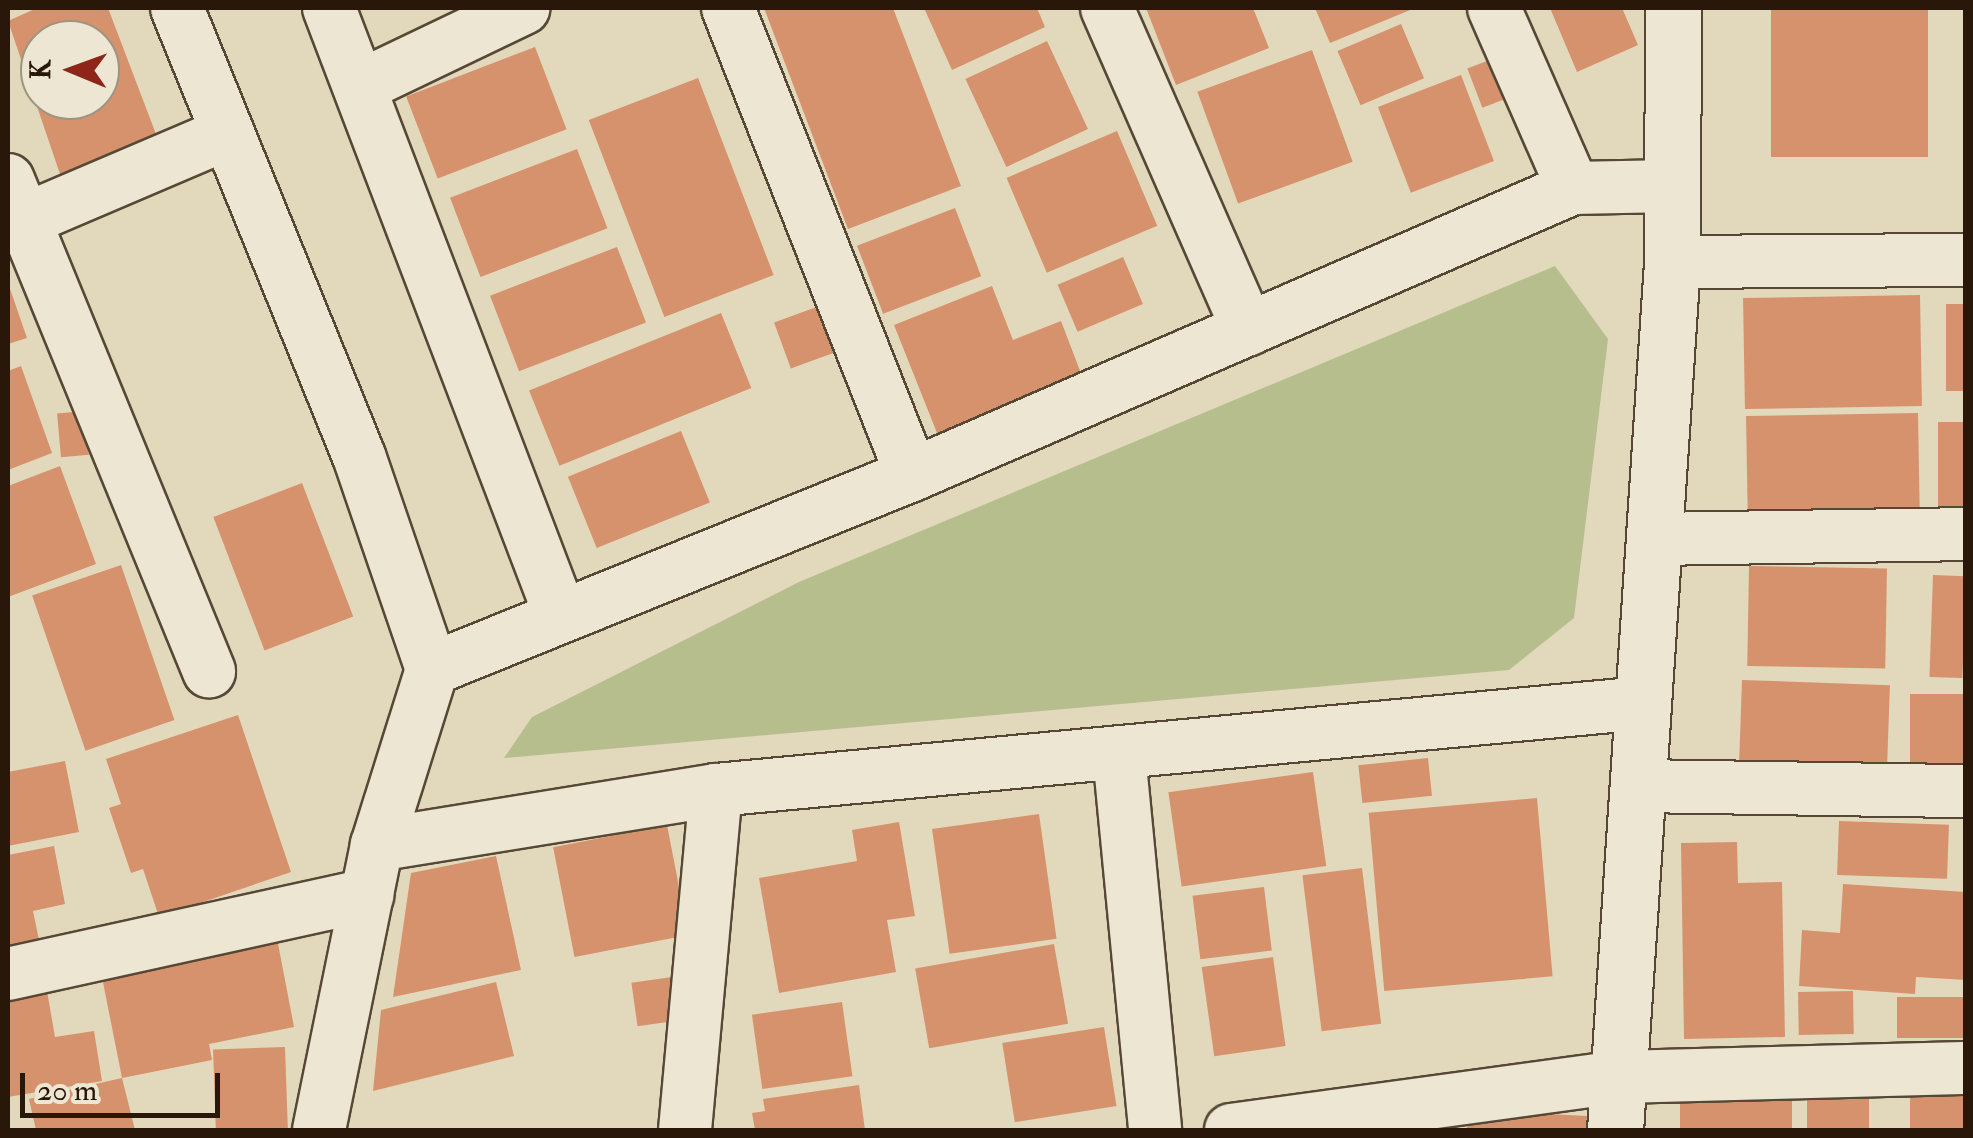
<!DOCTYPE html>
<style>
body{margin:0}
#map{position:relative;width:1973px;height:1138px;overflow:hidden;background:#e2d8bb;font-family:"IM FELL Double Pica",serif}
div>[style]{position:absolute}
.green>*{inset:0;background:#b7be8d}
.building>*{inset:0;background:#d6926d;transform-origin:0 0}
.roads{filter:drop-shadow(2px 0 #574836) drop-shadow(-2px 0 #574836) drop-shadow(0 2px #574836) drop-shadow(0 -2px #574836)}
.minor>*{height:52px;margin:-26px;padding:0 26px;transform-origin:26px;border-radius:26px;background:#ece6d3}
.tertiary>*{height:55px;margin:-27.5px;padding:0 27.5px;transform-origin:27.5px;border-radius:27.5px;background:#ece6d3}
span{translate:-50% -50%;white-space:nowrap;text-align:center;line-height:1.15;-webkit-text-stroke:8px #ece6d3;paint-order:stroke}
.frame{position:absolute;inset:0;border:10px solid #291809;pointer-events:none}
.north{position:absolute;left:20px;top:20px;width:100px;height:100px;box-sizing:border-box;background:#ece6d3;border:2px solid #9e9482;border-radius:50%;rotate:271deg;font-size:28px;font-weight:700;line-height:40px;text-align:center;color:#291809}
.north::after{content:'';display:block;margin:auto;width:35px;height:45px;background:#8f2418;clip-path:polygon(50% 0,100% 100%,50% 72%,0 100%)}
.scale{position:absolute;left:20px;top:1073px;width:200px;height:45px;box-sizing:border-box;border:5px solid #291809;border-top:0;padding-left:12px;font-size:30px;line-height:35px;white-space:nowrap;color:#291809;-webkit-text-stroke:8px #ece6d3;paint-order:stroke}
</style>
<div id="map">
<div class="green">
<i style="clip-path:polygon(1555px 266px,1608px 339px,1574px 618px,1509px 670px,504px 758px,532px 717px,799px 582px)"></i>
</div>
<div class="building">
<i style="clip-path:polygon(evenodd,37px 8px,108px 8px,159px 142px,62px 180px,8px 21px,37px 8px,40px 40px,100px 40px,100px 100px,40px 100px,40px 40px)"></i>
<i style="clip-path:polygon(764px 8px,893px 8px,961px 186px,848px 229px)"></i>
<i style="clip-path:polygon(924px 8px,1037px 8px,1045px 27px,952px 70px)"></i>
<i style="clip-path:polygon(1146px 8px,1253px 8px,1269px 48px,1176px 85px)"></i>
<i style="clip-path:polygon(1315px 8px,1415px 8px,1330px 43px)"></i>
<i style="clip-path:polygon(1550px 8px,1622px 8px,1638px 45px,1577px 72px)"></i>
<i style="left:1771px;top:8px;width:157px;height:149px"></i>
<i style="left:1401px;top:24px;width:59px;height:69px;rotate:67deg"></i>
<i style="left:1047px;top:41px;width:97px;height:90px;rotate:65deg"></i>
<i style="left:535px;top:47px;width:88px;height:138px;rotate:69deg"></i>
<i style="left:1312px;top:50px;width:119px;height:122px;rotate:70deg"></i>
<i style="left:1500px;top:56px;width:42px;height:35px;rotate:69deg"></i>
<i style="left:1461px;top:75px;width:92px;height:89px;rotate:69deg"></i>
<i style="left:698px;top:78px;width:211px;height:117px;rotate:69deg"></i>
<i style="left:1117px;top:131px;width:103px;height:120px;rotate:67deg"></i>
<i style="left:577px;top:149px;width:85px;height:136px;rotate:69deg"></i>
<i style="left:955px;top:208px;width:73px;height:105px;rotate:69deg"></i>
<i style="left:617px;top:247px;width:81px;height:136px;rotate:69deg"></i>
<i style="left:1123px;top:257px;width:51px;height:71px;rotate:67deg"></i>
<i style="clip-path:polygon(8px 283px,27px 338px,8px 344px)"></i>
<i style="clip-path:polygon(992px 286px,1013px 340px,1061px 321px,1082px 376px,937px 433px,894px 325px)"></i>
<i style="left:1920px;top:295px;width:111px;height:177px;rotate:89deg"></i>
<i style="left:1946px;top:304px;width:20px;height:87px"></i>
<i style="left:822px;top:305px;width:49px;height:51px;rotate:70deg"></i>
<i style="left:721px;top:313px;width:81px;height:207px;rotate:68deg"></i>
<i style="clip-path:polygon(21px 366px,52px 453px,8px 470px,8px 371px)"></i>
<i style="left:85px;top:411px;width:44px;height:28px;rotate:85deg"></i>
<i style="left:1918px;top:413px;width:102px;height:172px;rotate:89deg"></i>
<i style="left:1966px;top:422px;width:89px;height:28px;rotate:90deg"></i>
<i style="left:681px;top:431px;width:77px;height:122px;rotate:68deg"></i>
<i style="clip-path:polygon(60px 466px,96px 564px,8px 597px,8px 486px)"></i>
<i style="left:302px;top:483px;width:143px;height:95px;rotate:69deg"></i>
<i style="left:121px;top:565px;width:164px;height:94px;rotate:71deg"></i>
<i style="left:1749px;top:566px;width:138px;height:100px;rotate:1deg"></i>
<i style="left:1933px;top:575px;width:33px;height:102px;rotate:2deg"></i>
<i style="left:1742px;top:680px;width:148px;height:100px;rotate:2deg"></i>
<i style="left:1966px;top:694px;width:83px;height:56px;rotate:90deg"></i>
<i style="clip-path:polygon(238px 715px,291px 872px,159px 917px,143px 869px,131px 873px,109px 808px,121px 804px,106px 759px)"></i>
<i style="left:1428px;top:758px;width:38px;height:70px;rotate:84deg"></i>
<i style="clip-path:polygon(65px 761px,79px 832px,8px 846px,8px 772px)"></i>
<i style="left:1313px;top:772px;width:95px;height:146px;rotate:82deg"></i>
<i style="left:1537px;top:798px;width:179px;height:169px;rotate:85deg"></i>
<i style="left:1039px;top:814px;width:126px;height:108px;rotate:82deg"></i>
<i style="left:1839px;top:821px;width:110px;height:54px;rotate:2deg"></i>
<i style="clip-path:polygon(899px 822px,915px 916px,887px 920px,896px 972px,779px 993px,759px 878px,857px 861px,852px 830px)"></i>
<i style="left:667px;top:825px;width:112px;height:116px;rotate:79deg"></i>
<i style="clip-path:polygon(1737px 842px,1738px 883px,1782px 882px,1785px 1037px,1684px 1039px,1681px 843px)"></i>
<i style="clip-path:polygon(54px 846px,65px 904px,33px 911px,40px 945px,8px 952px,8px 855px)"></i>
<i style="clip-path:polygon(496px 856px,521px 970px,393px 997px,411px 873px)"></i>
<i style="left:1362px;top:868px;width:157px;height:60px;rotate:83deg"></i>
<i style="clip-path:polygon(1843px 884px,1966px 892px,1966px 980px,1916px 977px,1915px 994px,1799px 986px,1802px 930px,1840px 933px)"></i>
<i style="left:1264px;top:887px;width:64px;height:72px;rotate:83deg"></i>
<i style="clip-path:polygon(276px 933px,294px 1027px,209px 1044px,212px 1060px,122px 1078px,100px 967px)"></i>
<i style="left:1054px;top:944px;width:81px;height:141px;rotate:80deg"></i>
<i style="left:1273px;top:957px;width:90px;height:72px;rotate:82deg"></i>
<i style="left:672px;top:977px;width:44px;height:41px;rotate:82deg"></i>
<i style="clip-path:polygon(496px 982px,514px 1056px,373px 1091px,381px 1010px)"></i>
<i style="clip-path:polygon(46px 985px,55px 1037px,94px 1031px,102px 1081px,8px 1097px,8px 991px)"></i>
<i style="left:1853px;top:991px;width:43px;height:55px;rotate:89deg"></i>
<i style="left:1966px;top:997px;width:41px;height:69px;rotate:90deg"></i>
<i style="left:842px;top:1002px;width:75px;height:91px;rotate:82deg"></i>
<i style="left:1104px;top:1027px;width:80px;height:103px;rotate:81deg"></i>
<i style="left:285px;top:1047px;width:83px;height:72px;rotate:88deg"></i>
<i style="clip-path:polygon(122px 1078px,135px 1130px,36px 1130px,29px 1099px)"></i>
<i style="left:1792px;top:1083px;width:47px;height:112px;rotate:90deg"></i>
<i style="left:1807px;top:1084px;width:62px;height:46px"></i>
<i style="clip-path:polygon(859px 1085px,865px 1130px,755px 1130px,752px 1113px,765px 1111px,763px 1099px)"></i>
<i style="left:1910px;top:1095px;width:56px;height:35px"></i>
<i style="clip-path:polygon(1468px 1110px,1587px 1116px,1586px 1130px,1467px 1130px)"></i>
</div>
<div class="roads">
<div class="minor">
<i style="left:177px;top:8px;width:484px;rotate:67.9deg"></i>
<i style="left:359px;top:456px;width:225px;rotate:71.1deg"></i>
<i style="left:329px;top:8px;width:649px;rotate:69.13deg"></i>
<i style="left:728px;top:8px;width:502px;rotate:68.5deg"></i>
<i style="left:1107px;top:8px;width:351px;rotate:66.3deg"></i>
<i style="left:1494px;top:8px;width:197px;rotate:66.3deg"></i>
<i style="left:363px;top:85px;width:178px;rotate:-25.6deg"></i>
<i style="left:8px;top:180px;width:531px;rotate:67.74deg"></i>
<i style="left:8px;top:227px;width:239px;rotate:-23.1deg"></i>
<i style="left:1672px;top:262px;width:294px;rotate:-0.4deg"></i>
<i style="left:1654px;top:539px;width:312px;rotate:-0.9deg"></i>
<i style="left:1119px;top:754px;width:378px;rotate:84.5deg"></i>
<i style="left:1638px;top:786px;width:328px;rotate:0.9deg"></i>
<i style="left:377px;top:845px;width:343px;rotate:-9.2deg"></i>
<i style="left:716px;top:790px;width:932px;rotate:-5.36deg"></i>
<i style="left:8px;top:974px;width:368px;rotate:-12.4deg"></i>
<i style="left:319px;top:1130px;width:291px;rotate:-78.5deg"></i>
<i style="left:377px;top:845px;width:184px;rotate:-72.6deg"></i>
<i style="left:432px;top:669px;width:518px;rotate:-22.01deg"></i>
<i style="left:912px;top:475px;width:721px;rotate:-23.47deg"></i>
<i style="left:1573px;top:188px;width:99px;rotate:-1.2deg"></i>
<i style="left:685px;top:1130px;width:341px;rotate:-84.8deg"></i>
<i style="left:1231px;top:1130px;width:391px;rotate:-7.8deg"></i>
<i style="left:1618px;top:1077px;width:348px;rotate:-1.5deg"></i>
</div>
<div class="tertiary">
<i style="left:1615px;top:1130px;width:870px;rotate:-86.24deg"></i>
<i style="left:1672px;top:262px;width:254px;rotate:-89.8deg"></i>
</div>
</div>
<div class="frame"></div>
<div class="north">K</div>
<div class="scale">20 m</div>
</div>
